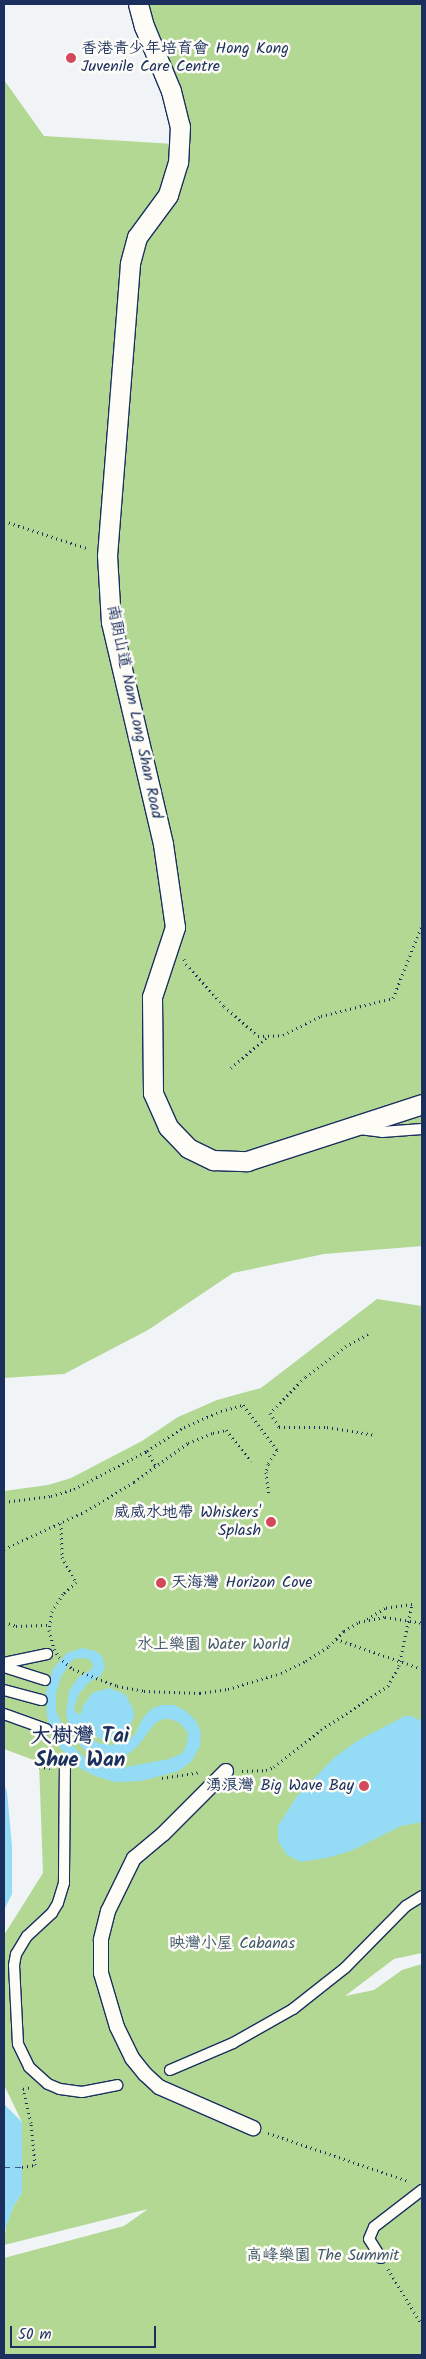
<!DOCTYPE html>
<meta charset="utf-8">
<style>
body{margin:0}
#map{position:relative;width:426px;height:2359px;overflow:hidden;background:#f1f4f7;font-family:Kalam,"LXGW WenKai TC",sans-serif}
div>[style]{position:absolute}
.green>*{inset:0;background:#b2d893}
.water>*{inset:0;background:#94dbf6}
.ferry>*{height:1px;margin-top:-0.5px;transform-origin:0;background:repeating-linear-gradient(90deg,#395a84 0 6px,transparent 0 11px)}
.path>*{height:3px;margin-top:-1.5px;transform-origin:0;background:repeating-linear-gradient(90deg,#1b2f5e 0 1px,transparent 0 5px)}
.roads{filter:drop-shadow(1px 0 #1b2f5e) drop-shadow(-1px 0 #1b2f5e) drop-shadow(0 1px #1b2f5e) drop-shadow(0 -1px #1b2f5e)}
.service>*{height:10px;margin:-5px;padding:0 5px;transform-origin:5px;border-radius:5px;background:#fdfcf7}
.pedestrian>*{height:14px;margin:-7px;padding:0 7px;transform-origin:7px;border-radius:7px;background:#fdfcf7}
.minor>*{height:19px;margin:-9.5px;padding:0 9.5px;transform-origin:9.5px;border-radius:9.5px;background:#fdfcf7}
.path-bridge>*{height:3px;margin-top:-1.5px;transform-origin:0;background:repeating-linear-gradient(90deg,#1b2f5e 0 1px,transparent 0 5px)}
.dots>*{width:14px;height:14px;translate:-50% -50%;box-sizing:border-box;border:2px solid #fdfcf7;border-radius:50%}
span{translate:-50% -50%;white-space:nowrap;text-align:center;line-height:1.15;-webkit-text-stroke:5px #fdfcf7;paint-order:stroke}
.poi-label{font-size:16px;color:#1b2f5e}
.left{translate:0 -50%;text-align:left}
.right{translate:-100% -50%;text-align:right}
.street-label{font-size:16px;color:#1b2f5e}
.park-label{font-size:16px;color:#41596b}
.district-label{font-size:21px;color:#1b2f5e;font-weight:700}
.frame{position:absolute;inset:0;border:5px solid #1b2f5e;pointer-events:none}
.scale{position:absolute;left:10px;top:2326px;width:146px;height:22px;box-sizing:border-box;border:2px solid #1b2f5e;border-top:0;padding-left:6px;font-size:15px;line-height:18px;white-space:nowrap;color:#1b2f5e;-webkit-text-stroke:4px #fdfcf7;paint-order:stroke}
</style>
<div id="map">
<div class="green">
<i style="clip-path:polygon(143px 4px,422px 4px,422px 1246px,324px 1254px,233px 1273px,148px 1330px,64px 1374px,4px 1378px,4px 80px,44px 136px,191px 145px)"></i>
<i style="clip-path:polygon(377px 1299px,422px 1306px,422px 1953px,394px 1959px,345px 1996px,374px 1990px,402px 1970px,422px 1964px,422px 2355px,4px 2355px,4px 2258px,124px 2226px,148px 2209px,4px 2245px,6px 2225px,13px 2207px,22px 2193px,22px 2122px,4px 2085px,4px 1935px,43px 1873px,39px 1762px,4px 1749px,4px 1491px,48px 1485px,71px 1478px,142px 1441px,178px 1417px,217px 1400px,261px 1388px)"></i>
</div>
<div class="water">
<i style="clip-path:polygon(evenodd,82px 1648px,95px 1651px,102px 1656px,105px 1668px,101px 1675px,88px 1683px,79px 1694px,74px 1708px,76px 1713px,81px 1714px,83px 1706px,92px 1693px,109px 1688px,125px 1694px,133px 1709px,134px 1717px,126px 1733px,119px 1738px,102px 1740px,87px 1731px,85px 1732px,86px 1735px,98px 1743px,112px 1745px,128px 1741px,135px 1734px,143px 1718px,151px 1709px,161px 1705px,174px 1705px,186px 1711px,196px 1721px,201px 1732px,200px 1746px,192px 1761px,179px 1771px,141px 1781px,115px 1782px,95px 1776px,74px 1765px,59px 1746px,52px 1733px,47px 1716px,46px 1692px,53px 1669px,67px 1653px,82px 1648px,79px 1658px,89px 1659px,93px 1664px,92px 1669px,78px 1678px,69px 1691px,66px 1714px,70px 1730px,77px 1742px,88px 1753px,108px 1758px,126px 1756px,138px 1746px,155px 1723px,163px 1719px,170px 1719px,180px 1723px,188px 1733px,187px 1743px,183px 1753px,169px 1759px,126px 1767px,110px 1766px,84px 1757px,72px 1745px,56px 1711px,56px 1694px,61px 1677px,72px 1660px,79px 1658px)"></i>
<i style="clip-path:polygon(405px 1716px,411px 1716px,422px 1721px,422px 1822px,401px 1826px,353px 1850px,331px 1857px,301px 1862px,287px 1855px,278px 1841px,278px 1826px,297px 1796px,335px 1757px,357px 1741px)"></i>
<i style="clip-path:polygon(4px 1783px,7px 1792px,12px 1847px,12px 1894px,4px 1910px)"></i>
<i style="clip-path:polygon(4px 2104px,22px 2122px,22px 2193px,13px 2207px,4px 2233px)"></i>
</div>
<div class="ferry">
<i style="left:4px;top:2167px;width:18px"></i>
</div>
<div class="path">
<i style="left:4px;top:521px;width:89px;rotate:18.2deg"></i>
<i style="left:184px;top:959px;width:5px;rotate:68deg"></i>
<i style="left:186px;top:964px;width:57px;rotate:47.9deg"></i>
<i style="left:224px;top:1006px;width:45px;rotate:41.4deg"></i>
<i style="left:258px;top:1036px;width:25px;rotate:-2deg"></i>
<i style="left:283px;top:1035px;width:42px;rotate:-26.6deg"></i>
<i style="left:321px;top:1016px;width:74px;rotate:-14deg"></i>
<i style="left:393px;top:998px;width:79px;rotate:-68.3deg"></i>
<i style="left:231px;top:1068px;width:49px;rotate:-40.9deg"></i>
<i style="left:368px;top:1334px;width:25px;rotate:151deg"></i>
<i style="left:346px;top:1346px;width:51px;rotate:142.9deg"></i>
<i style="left:305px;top:1377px;width:50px;rotate:134.2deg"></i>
<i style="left:270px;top:1413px;width:17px;rotate:57deg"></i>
<i style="left:279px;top:1427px;width:48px"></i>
<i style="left:327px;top:1427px;width:49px;rotate:9.5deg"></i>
<i style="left:147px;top:1451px;width:17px;rotate:59deg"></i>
<i style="left:4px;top:1502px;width:47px;rotate:-7.3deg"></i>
<i style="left:51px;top:1496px;width:24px;rotate:-17deg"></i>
<i style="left:74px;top:1489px;width:82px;rotate:-27.5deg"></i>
<i style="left:147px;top:1451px;width:44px;rotate:-33deg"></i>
<i style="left:184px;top:1427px;width:40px;rotate:-23.4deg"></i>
<i style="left:221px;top:1411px;width:23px;rotate:-15deg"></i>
<i style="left:243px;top:1405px;width:56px;rotate:52.9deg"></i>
<i style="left:277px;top:1450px;width:17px;rotate:123deg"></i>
<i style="left:268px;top:1464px;width:8px;rotate:104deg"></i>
<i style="left:266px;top:1472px;width:24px;rotate:83deg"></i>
<i style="left:61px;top:1523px;width:34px;rotate:88deg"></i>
<i style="left:62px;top:1557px;width:29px;rotate:61deg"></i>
<i style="left:4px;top:1549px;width:90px;rotate:-24.9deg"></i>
<i style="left:86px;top:1511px;width:56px;rotate:-31.1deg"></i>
<i style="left:134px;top:1482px;width:67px;rotate:-35.8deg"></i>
<i style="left:188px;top:1443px;width:27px;rotate:-22deg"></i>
<i style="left:213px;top:1433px;width:13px;rotate:-13deg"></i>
<i style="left:226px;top:1430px;width:40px;rotate:51deg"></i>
<i style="left:4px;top:1622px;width:13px;rotate:18deg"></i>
<i style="left:16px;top:1626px;width:34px;rotate:-2deg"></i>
<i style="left:39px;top:1767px;width:12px;rotate:5deg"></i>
<i style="left:242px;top:1771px;width:24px;rotate:-2deg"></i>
<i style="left:266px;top:1770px;width:9px;rotate:-21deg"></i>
<i style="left:274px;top:1767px;width:60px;rotate:-38.2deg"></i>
<i style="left:321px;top:1730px;width:80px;rotate:-33.3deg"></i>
<i style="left:388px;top:1686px;width:23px;rotate:-61deg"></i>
<i style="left:399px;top:1666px;width:63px;rotate:-78.2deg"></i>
<i style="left:412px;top:1604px;width:27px;rotate:172deg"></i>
<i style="left:385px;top:1608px;width:23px;rotate:149deg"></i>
<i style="left:162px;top:1778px;width:39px;rotate:-9deg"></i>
<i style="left:268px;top:2133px;width:148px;rotate:18.9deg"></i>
<i style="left:22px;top:2167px;width:13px;rotate:-9deg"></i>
<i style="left:35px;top:2165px;width:42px;rotate:-95.4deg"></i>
<i style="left:31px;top:2123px;width:35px;rotate:-103deg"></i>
<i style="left:23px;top:2089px;width:8px;rotate:-14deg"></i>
<i style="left:388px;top:2269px;width:66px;rotate:58.7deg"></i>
</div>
<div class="roads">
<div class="service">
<i style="left:359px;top:1129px;width:23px;rotate:7deg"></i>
<i style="left:382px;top:1132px;width:40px;rotate:-4.3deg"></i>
<i style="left:4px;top:1663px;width:44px;rotate:-11.8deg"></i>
<i style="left:4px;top:1667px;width:43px;rotate:17.6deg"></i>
<i style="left:4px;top:1690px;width:39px;rotate:15deg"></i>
<i style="left:4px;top:1714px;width:45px;rotate:19.7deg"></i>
<i style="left:65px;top:1760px;width:123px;rotate:90.5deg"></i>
<i style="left:64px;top:1883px;width:21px;rotate:107deg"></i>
<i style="left:58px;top:1903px;width:12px;rotate:121deg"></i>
<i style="left:52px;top:1913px;width:34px;rotate:137deg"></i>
<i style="left:27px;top:1936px;width:21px;rotate:121deg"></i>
<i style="left:16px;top:1954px;width:11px;rotate:100deg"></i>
<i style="left:14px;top:1965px;width:79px;rotate:87.1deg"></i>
<i style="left:18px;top:2044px;width:25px;rotate:64deg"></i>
<i style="left:29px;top:2067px;width:25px;rotate:42deg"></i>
<i style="left:48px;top:2084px;width:13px;rotate:23deg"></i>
<i style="left:60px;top:2089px;width:22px;rotate:8deg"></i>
<i style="left:82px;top:2092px;width:36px;rotate:-11deg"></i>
<i style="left:170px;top:2070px;width:69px;rotate:-23.2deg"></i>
<i style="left:233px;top:2043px;width:69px;rotate:-29.5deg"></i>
<i style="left:293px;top:2009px;width:66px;rotate:-38.3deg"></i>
<i style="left:345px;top:1968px;width:87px;rotate:-45.5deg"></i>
<i style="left:406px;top:1906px;width:19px;rotate:-32deg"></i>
<i style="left:381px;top:2258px;width:22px;rotate:-122deg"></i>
<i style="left:369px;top:2239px;width:13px;rotate:-67deg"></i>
<i style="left:374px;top:2227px;width:61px;rotate:-37.6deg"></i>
</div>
<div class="pedestrian">
<i style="left:226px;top:1771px;width:89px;rotate:135deg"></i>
<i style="left:163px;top:1834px;width:38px;rotate:140deg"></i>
<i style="left:134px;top:1858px;width:59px;rotate:116.1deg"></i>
<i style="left:108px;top:1911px;width:30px;rotate:104deg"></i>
<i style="left:101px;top:1940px;width:33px;rotate:90deg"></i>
<i style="left:101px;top:1973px;width:56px;rotate:73.5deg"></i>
<i style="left:117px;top:2027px;width:34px;rotate:64deg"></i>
<i style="left:132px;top:2058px;width:21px;rotate:51deg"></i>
<i style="left:145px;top:2074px;width:19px;rotate:43deg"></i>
<i style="left:159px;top:2087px;width:103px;rotate:23.6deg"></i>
</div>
<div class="minor">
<i style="left:138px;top:4px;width:23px;rotate:75deg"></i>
<i style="left:144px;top:26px;width:70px;rotate:67.4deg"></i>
<i style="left:171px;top:91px;width:36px;rotate:76deg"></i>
<i style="left:180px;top:126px;width:36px;rotate:93deg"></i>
<i style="left:178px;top:162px;width:34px;rotate:107deg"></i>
<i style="left:168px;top:195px;width:52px;rotate:126.4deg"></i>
<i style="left:137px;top:237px;width:28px;rotate:105deg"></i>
<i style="left:130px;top:264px;width:292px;rotate:94.5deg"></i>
<i style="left:107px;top:555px;width:67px;rotate:86.6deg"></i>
<i style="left:111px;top:622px;width:228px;rotate:76.8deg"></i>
<i style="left:163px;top:844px;width:84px;rotate:81.8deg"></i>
<i style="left:175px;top:927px;width:74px;rotate:108.2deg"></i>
<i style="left:152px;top:997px;width:96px;rotate:89.4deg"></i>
<i style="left:153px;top:1093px;width:37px;rotate:66deg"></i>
<i style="left:168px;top:1127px;width:29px;rotate:46deg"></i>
<i style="left:188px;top:1148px;width:28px;rotate:26deg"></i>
<i style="left:213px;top:1160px;width:34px;rotate:2deg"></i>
<i style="left:247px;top:1161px;width:184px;rotate:-18deg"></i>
</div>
</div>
<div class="path-bridge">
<i style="left:76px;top:1582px;width:18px;rotate:137deg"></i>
<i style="left:63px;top:1594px;width:20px;rotate:123deg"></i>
<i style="left:52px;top:1611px;width:19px;rotate:99deg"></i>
<i style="left:49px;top:1630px;width:20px;rotate:75deg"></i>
<i style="left:54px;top:1649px;width:9px;rotate:58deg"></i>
<i style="left:59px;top:1657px;width:18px;rotate:41deg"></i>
<i style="left:73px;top:1669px;width:47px;rotate:21.1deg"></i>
<i style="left:117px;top:1686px;width:27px;rotate:10deg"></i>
<i style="left:144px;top:1691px;width:56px;rotate:2deg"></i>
<i style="left:200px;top:1693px;width:28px;rotate:-8deg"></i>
<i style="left:228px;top:1689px;width:55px;rotate:-16.8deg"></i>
<i style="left:281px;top:1673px;width:28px;rotate:-26deg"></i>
<i style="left:306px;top:1661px;width:27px;rotate:-33deg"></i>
<i style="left:329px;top:1646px;width:21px;rotate:-45deg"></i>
<i style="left:344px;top:1631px;width:17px;rotate:-31deg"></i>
<i style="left:359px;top:1622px;width:26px;rotate:-11deg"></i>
<i style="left:385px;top:1617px;width:37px;rotate:9deg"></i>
<i style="left:336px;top:1639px;width:91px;rotate:19.2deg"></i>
</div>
<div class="dots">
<i style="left:71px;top:58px;background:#d1495b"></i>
<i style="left:271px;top:1522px;background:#d1495b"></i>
<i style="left:161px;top:1583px;background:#d1495b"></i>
<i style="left:364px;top:1786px;background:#d1495b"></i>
</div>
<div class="poi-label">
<span class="left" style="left:81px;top:58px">香港青少年培育會 Hong Kong<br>Juvenile Care Centre</span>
<span class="right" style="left:261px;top:1522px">威威水地帶 Whiskers'<br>Splash</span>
<span class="left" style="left:171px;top:1583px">天海灣 Horizon Cove</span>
<span class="right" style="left:354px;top:1786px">湧浪灣 Big Wave Bay</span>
</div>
<div class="street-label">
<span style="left:134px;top:712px;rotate:78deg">南朗山道 Nam Long Shan Road</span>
</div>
<div class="park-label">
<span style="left:213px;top:1645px">水上樂園 Water World</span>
<span style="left:232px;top:1944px">映灣小屋 Cabanas</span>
<span style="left:323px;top:2256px">高峰樂園 The Summit</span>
</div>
<div class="district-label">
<span style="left:80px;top:1749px">大樹灣 Tai<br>Shue Wan</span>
</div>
<div class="frame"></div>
<div class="scale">50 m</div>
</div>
